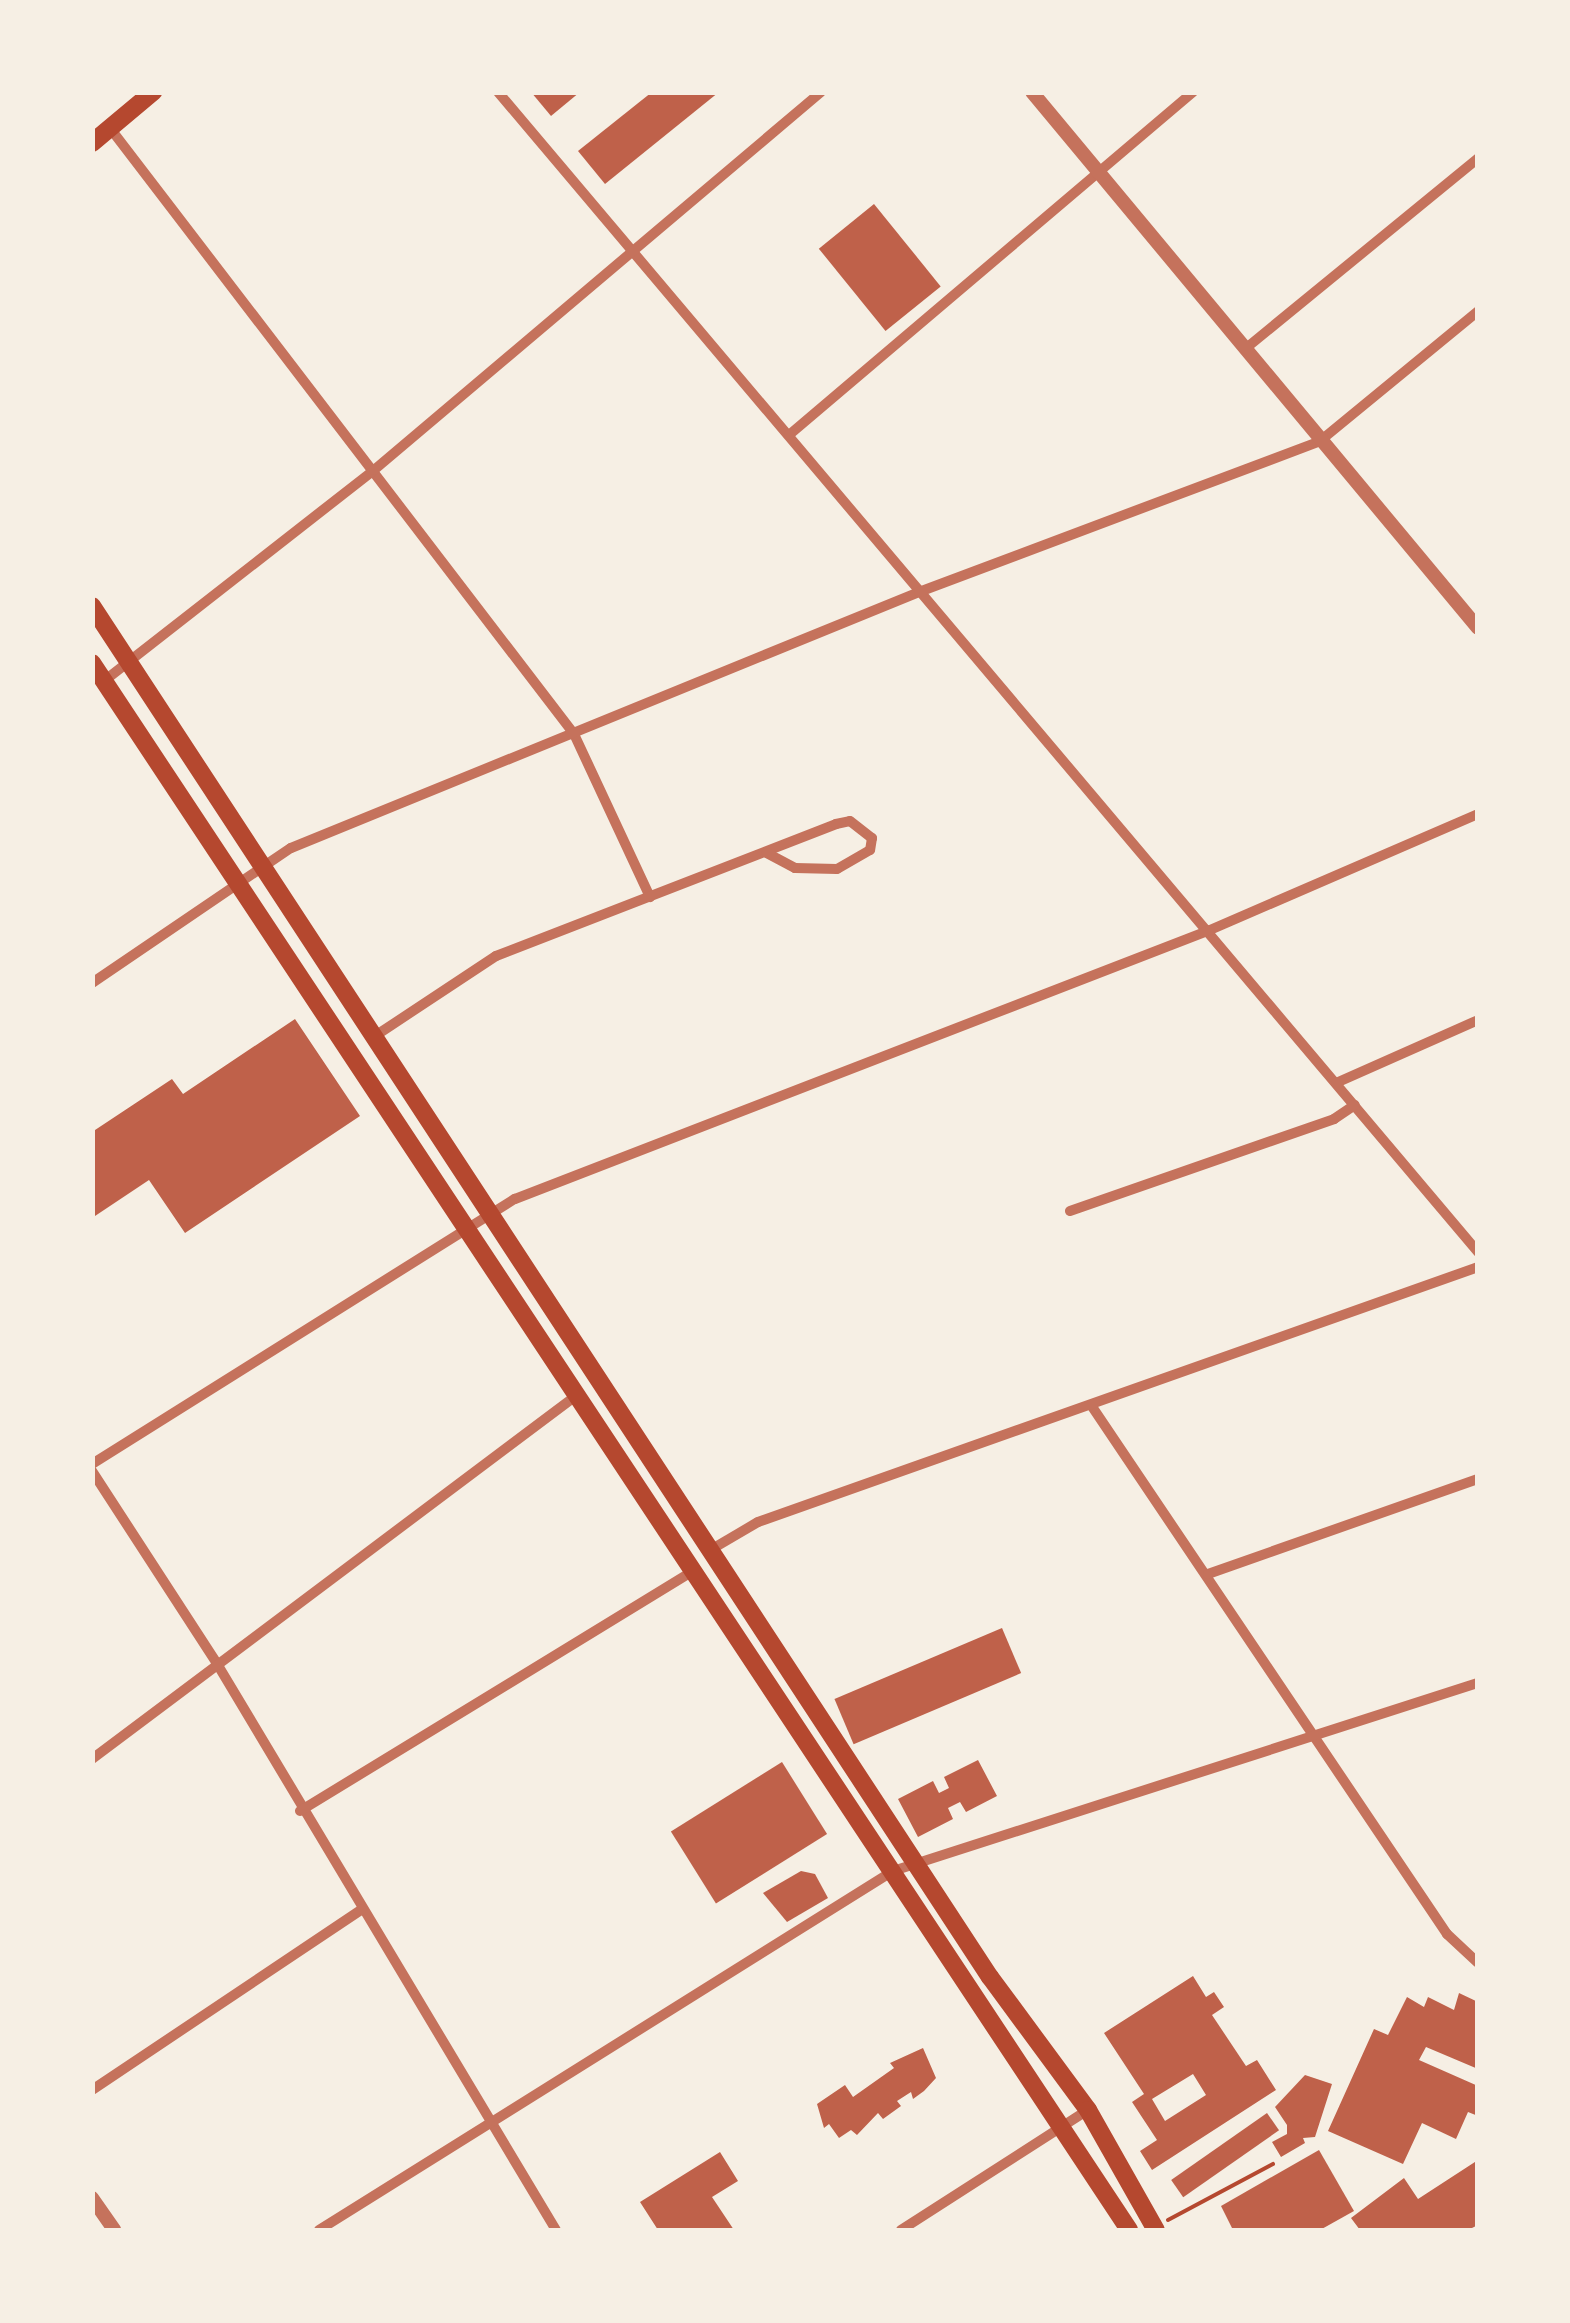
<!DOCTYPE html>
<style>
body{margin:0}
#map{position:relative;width:1570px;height:2323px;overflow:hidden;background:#f6efe4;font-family:Bitter,serif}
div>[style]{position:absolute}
.building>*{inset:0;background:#bf614a;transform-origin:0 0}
.path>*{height:4px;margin:-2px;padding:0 2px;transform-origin:2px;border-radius:2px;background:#b5482f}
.minor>*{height:10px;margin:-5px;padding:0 5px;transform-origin:5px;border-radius:5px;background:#c5725c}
.tertiary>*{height:14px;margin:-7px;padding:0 7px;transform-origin:7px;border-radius:7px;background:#c5725c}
.trunk>*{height:18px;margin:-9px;padding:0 9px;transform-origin:9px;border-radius:9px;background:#b5482f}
span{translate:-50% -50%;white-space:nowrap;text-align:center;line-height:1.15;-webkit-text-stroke:10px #f6efe4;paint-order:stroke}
.frame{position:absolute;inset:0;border:95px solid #f6efe4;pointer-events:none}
</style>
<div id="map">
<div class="building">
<i style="clip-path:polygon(531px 92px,580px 92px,551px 116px)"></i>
<i style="clip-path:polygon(652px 92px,719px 92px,605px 184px,578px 151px)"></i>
<i style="left:874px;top:204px;width:106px;height:71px;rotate:51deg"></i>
<i style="clip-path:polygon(295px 1019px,360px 1116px,185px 1233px,149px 1180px,92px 1218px,92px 1132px,172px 1079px,183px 1094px)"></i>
<i style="left:1002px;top:1628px;width:49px;height:182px;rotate:67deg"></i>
<i style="clip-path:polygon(978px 1760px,997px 1796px,966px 1812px,960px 1802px,948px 1808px,953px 1819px,918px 1837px,898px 1799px,933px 1781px,939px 1793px,949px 1788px,944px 1777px)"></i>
<i style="left:782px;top:1762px;width:85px;height:131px;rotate:58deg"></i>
<i style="clip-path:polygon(801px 1871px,815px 1874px,828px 1898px,787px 1922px,763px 1893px)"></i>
<i style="clip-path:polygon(evenodd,1193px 1976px,1206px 1997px,1214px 1992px,1224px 2007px,1212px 2015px,1246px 2066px,1257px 2060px,1276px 2090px,1152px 2170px,1140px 2151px,1157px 2140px,1132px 2102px,1144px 2094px,1104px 2033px,1193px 1976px,1193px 2074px,1206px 2095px,1165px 2121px,1152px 2099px,1193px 2074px)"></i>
<i style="clip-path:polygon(1459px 1993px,1478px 2002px,1478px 2069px,1426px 2047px,1419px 2060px,1478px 2086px,1478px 2116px,1468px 2112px,1456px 2139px,1422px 2123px,1403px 2164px,1328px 2131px,1374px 2029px,1388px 2035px,1407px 1997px,1424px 2007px,1428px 1997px,1454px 2010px)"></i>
<i style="clip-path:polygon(923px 2048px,936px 2078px,924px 2091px,913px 2099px,911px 2092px,897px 2101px,901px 2106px,883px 2119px,878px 2113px,857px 2135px,851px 2130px,839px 2138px,829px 2124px,824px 2128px,817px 2104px,845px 2085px,853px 2097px,894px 2068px,890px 2063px)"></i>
<i style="clip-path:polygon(1305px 2075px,1332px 2084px,1315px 2137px,1303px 2138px,1305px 2143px,1281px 2157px,1272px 2142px,1287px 2134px,1287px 2125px,1275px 2107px)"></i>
<i style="left:1267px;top:2113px;width:21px;height:117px;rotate:55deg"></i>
<i style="clip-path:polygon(1319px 2150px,1354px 2211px,1320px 2230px,1233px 2230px,1221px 2206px)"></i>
<i style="clip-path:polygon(720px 2152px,738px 2181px,712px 2197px,734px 2230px,658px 2230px,640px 2202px)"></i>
<i style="clip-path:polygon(1478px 2160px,1478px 2225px,1468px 2230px,1360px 2230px,1351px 2218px,1404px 2178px,1418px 2199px)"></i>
</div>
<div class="path">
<i style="left:1168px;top:2220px;width:119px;rotate:-28.1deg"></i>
</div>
<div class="minor">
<i style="left:498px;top:92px;width:1519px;rotate:49.81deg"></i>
<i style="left:110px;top:128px;width:763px;rotate:52.56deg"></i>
<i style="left:574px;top:734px;width:180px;rotate:65deg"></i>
<i style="left:1245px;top:349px;width:301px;rotate:-39.3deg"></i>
<i style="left:789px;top:435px;width:530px;rotate:-40.33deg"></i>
<i style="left:104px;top:681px;width:343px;rotate:-38deg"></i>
<i style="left:374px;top:470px;width:585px;rotate:-40.22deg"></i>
<i style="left:92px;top:983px;width:240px;rotate:-34.2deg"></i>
<i style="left:291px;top:848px;width:678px;rotate:-22.18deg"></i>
<i style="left:919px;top:592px;width:428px;rotate:-20.6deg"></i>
<i style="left:1320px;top:441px;width:205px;rotate:-39.4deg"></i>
<i style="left:375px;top:1036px;width:145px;rotate:-33.5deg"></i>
<i style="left:496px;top:956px;width:365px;rotate:-21.2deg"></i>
<i style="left:836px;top:824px;width:14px;rotate:-12deg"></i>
<i style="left:850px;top:821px;width:28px;rotate:38deg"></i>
<i style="left:872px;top:838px;width:12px;rotate:99deg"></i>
<i style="left:870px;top:850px;width:38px;rotate:150deg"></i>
<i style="left:837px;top:869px;width:42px;rotate:-178.6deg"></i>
<i style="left:795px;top:868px;width:32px;rotate:-152deg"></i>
<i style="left:1336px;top:1083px;width:155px;rotate:-23.9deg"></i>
<i style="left:1070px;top:1211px;width:280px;rotate:-19.2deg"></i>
<i style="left:1334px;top:1119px;width:25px;rotate:-34deg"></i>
<i style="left:1093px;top:1408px;width:634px;rotate:56.06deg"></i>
<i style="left:1447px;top:1934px;width:42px;rotate:43.1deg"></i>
<i style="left:92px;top:1464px;width:499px;rotate:-32.1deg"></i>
<i style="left:515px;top:1199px;width:745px;rotate:-21.16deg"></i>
<i style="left:1210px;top:930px;width:292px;rotate:-23.4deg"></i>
<i style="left:92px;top:1471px;width:228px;rotate:57deg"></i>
<i style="left:216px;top:1662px;width:662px;rotate:59.1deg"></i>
<i style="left:712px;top:1549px;width:53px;rotate:-30.4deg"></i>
<i style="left:758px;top:1522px;width:764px;rotate:-19.5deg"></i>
<i style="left:1208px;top:1574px;width:286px;rotate:-19.4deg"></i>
<i style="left:92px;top:1759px;width:606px;rotate:-36.89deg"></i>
<i style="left:300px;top:1811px;width:459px;rotate:-31.4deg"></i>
<i style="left:92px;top:2090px;width:324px;rotate:-33.8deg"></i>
<i style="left:319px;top:2230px;width:677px;rotate:-32.02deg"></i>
<i style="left:893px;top:1871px;width:614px;rotate:-17.82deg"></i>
<i style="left:901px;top:2230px;width:222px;rotate:-32.7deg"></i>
</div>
<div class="tertiary">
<i style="left:1032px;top:92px;width:697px;rotate:50.24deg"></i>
<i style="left:92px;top:2198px;width:39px;rotate:55deg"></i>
</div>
<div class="trunk">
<i style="left:92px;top:143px;width:80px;rotate:-39.9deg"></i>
<i style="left:92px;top:606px;width:1639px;rotate:56.78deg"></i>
<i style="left:990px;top:1977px;width:165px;rotate:53.6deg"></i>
<i style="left:1088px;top:2110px;width:138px;rotate:60.5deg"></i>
<i style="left:92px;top:663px;width:1879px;rotate:56.5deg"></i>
</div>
<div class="frame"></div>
</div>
